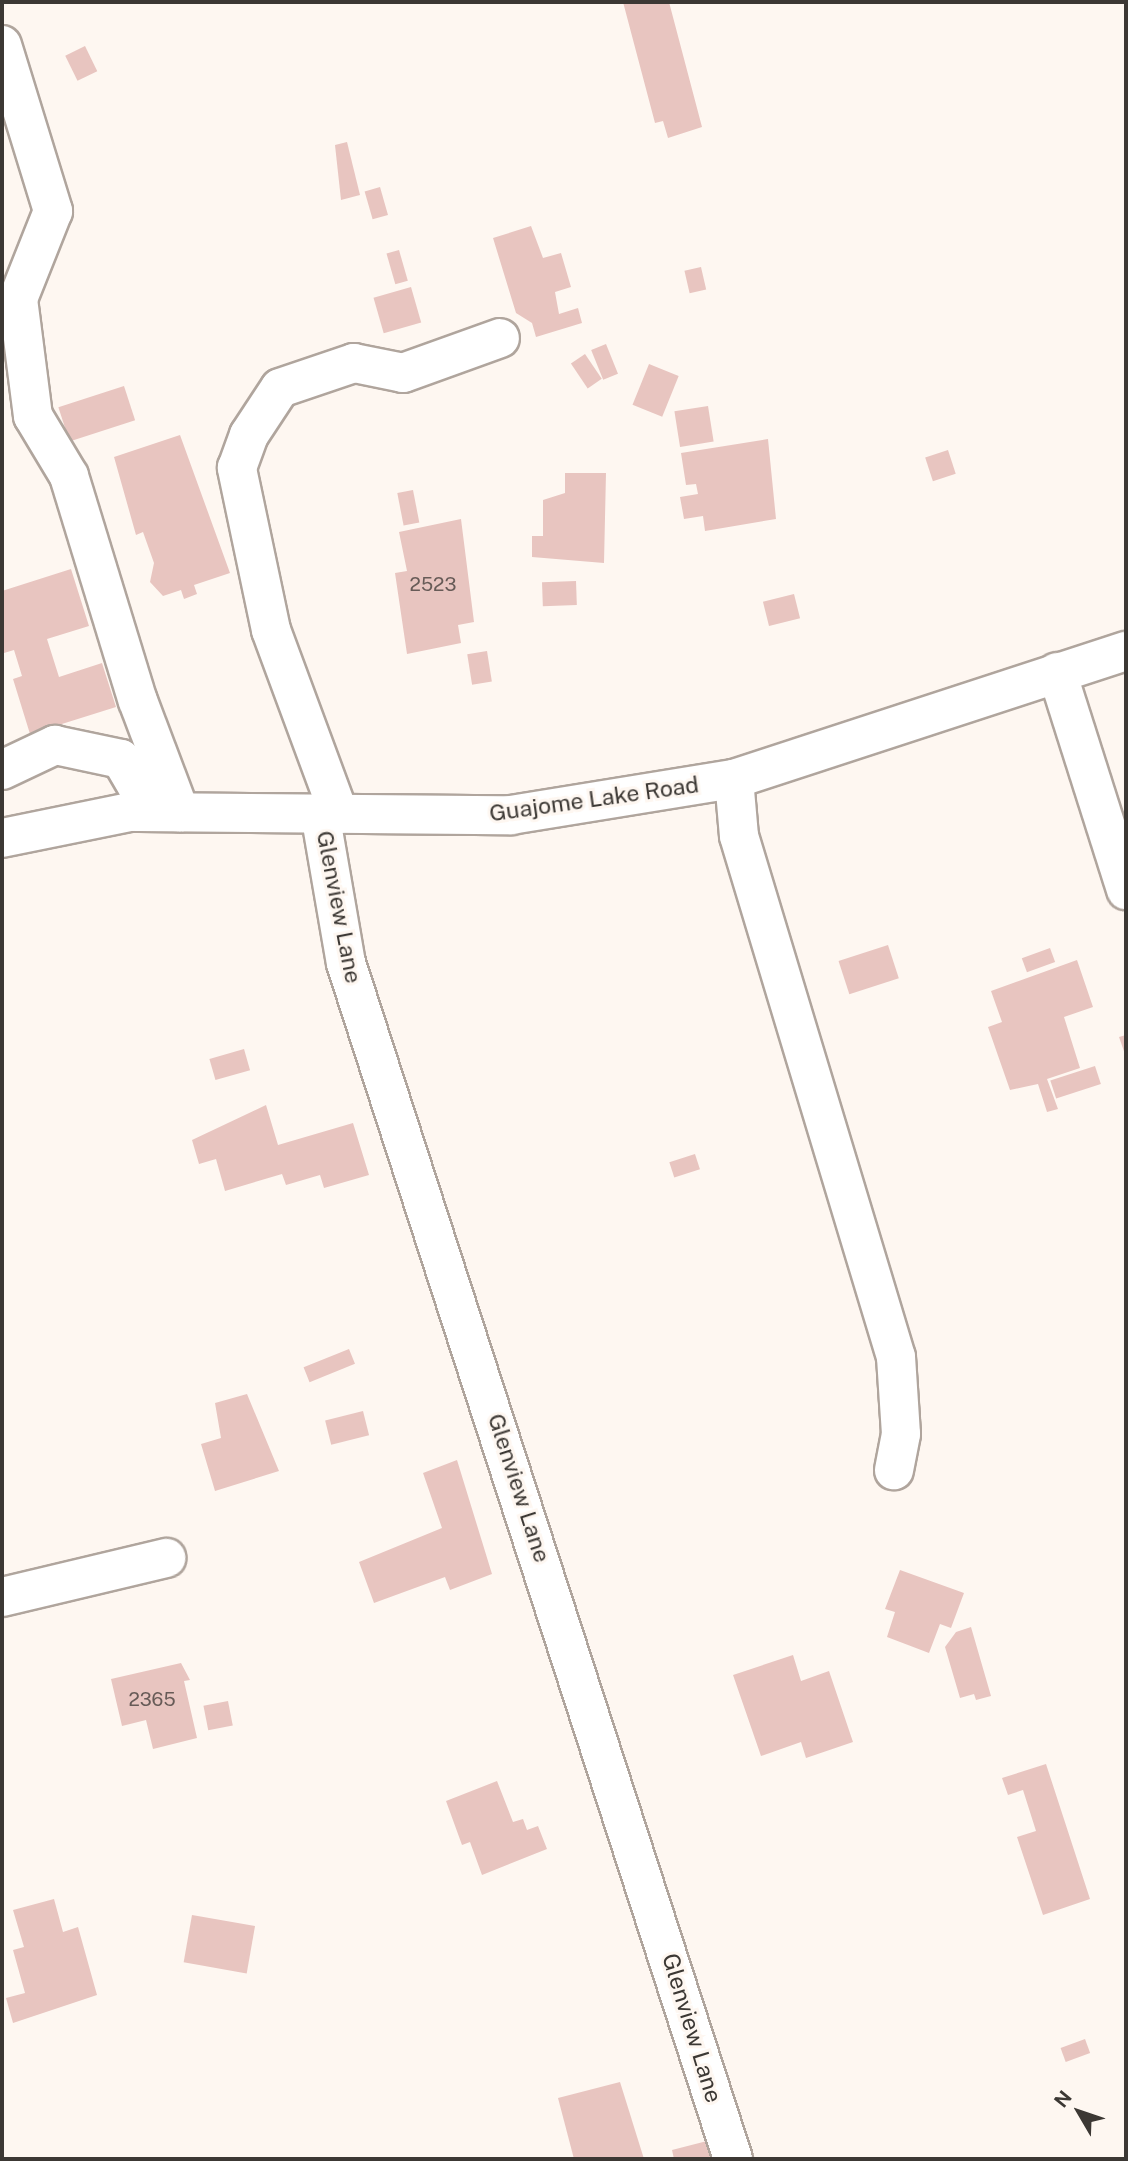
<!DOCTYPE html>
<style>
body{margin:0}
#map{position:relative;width:1128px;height:2161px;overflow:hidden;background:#fef7f1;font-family:"Public Sans",sans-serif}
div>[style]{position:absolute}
.building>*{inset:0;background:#e8c5c0;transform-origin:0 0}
.roads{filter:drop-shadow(2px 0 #b0a59d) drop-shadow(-2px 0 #b0a59d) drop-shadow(0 2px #b0a59d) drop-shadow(0 -2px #b0a59d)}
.minor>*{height:38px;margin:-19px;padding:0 19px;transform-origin:19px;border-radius:19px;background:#fff}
span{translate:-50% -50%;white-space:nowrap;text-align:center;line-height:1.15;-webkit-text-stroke:6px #fef7f1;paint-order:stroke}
.number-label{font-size:19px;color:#675b57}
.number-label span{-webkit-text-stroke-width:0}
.street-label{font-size:23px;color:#3c3834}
.frame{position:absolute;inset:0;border:4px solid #3c3834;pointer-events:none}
.north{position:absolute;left:1044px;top:2077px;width:70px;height:70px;-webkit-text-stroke:5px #fef7f1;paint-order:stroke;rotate:309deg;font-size:19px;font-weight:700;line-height:28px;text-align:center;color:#3c3834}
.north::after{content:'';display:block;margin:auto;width:24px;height:32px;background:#3c3834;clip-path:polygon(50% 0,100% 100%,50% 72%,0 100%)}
</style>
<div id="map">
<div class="building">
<i style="clip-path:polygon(623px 2px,669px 2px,702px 127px,668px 138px,663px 121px,655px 123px)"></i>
<i style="left:85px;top:46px;width:28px;height:22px;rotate:64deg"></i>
<i style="clip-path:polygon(347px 142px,360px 195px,341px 200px,335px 145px)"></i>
<i style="left:380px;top:187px;width:29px;height:16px;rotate:74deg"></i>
<i style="clip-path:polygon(531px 226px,543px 258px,561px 253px,571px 287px,555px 292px,559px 314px,578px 308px,582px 323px,536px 337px,532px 323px,516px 313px,493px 238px)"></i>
<i style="left:399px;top:250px;width:32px;height:13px;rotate:74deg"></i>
<i style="left:701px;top:267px;width:23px;height:17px;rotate:77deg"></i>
<i style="left:411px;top:287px;width:37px;height:39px;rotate:74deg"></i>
<i style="left:606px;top:344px;width:32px;height:16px;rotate:68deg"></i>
<i style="left:585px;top:354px;width:30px;height:17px;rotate:56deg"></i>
<i style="left:649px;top:364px;width:32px;height:44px;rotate:22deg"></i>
<i style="left:124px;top:386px;width:36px;height:69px;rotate:72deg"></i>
<i style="left:708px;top:406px;width:36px;height:34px;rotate:81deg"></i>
<i style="clip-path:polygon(180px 435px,230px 573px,194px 585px,197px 594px,184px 599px,181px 590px,163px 596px,150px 582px,154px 563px,143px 532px,136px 535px,114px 457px)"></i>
<i style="clip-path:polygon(768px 439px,776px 519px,705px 531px,703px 516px,684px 519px,680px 497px,698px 494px,696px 484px,686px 485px,681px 453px)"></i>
<i style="left:948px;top:450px;width:25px;height:24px;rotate:72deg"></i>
<i style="clip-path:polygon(565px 473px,606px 473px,604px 563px,532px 557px,532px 536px,543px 536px,543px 500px,565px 493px)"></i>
<i style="left:413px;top:490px;width:33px;height:16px;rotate:79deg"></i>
<i style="clip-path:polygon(461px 519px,474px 622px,458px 625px,461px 643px,407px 654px,395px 573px,407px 571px,399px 532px)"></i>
<i style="clip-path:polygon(71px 569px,89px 626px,47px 639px,59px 677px,102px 663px,116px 707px,30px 734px,13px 679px,22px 676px,14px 650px,4px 653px,2px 645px,2px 591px)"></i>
<i style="left:576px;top:581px;width:24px;height:34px;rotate:88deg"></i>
<i style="left:794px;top:594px;width:25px;height:32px;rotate:76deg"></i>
<i style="left:487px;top:651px;width:31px;height:20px;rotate:81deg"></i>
<i style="left:888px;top:945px;width:35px;height:52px;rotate:72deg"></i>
<i style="left:1050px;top:948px;width:15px;height:30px;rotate:70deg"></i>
<i style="clip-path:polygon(1077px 960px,1093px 1007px,1064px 1017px,1080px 1068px,1047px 1079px,1058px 1109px,1047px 1112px,1038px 1084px,1010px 1090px,988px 1027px,1002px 1022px,991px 991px)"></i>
<i style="clip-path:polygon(1126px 1035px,1126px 1057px,1119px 1037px)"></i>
<i style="left:244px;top:1049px;width:22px;height:36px;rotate:74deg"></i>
<i style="left:1095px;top:1066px;width:19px;height:47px;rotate:72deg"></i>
<i style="clip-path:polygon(266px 1105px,278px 1145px,353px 1123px,369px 1175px,324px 1188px,320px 1175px,286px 1185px,282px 1174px,225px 1191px,216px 1159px,199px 1164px,192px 1140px)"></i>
<i style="left:695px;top:1154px;width:16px;height:27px;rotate:72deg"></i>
<i style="left:349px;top:1349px;width:16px;height:49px;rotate:68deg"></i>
<i style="clip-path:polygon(247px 1394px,279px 1471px,215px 1491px,201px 1444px,221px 1438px,215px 1403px)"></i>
<i style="left:363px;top:1411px;width:25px;height:39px;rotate:76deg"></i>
<i style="clip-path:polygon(457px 1460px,492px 1574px,450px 1590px,445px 1577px,374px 1603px,359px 1562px,442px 1528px,423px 1473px)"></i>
<i style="clip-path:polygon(900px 1570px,964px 1593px,951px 1628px,940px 1624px,929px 1653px,887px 1637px,895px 1612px,885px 1609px)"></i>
<i style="clip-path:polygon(971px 1627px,991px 1696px,976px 1700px,974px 1694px,960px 1698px,945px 1647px,956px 1632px)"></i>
<i style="clip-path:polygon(793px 1655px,801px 1681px,829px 1671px,853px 1742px,806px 1758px,801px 1742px,761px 1756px,733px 1675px)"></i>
<i style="clip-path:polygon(181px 1663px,190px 1680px,184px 1681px,197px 1738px,153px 1749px,146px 1720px,122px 1726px,111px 1679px)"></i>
<i style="left:228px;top:1701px;width:25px;height:25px;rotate:79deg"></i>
<i style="clip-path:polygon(1046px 1764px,1090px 1899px,1043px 1915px,1017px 1837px,1036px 1831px,1023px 1790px,1008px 1795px,1002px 1778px)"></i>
<i style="clip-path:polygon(497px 1781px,513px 1822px,523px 1819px,527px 1830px,538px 1826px,547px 1849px,482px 1875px,470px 1842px,462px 1845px,446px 1801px)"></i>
<i style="clip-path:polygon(54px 1899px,63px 1932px,78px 1927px,97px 1995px,13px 2023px,6px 1998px,25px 1993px,13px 1950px,24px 1947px,13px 1910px)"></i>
<i style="left:192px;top:1915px;width:64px;height:48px;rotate:10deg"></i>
<i style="left:1085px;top:2039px;width:15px;height:26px;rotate:70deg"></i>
<i style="clip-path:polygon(620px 2082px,644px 2159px,574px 2159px,558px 2098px)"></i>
<i style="clip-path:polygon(707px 2141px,712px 2159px,674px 2159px,672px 2150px)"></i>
</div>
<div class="roads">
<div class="minor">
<i style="left:2px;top:45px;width:174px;rotate:72.9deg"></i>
<i style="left:53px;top:211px;width:95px;rotate:111.7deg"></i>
<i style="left:18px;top:299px;width:118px;rotate:82.7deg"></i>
<i style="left:33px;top:416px;width:70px;rotate:59deg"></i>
<i style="left:69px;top:476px;width:235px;rotate:73deg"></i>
<i style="left:138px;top:701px;width:119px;rotate:69.3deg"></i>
<i style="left:1057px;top:672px;width:229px;rotate:72.4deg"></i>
<i style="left:2px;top:770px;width:59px;rotate:-25.3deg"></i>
<i style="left:55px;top:745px;width:67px;rotate:12deg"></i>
<i style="left:121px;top:759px;width:61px;rotate:59.7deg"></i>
<i style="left:734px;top:779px;width:57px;rotate:85deg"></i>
<i style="left:739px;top:836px;width:544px;rotate:73.23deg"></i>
<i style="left:896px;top:1357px;width:77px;rotate:86.3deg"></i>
<i style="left:901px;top:1434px;width:37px;rotate:101deg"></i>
<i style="left:320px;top:813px;width:152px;rotate:80.2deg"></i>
<i style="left:346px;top:963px;width:1257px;rotate:72.07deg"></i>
<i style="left:339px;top:814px;width:196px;rotate:-110.3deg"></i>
<i style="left:271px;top:630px;width:166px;rotate:-101.9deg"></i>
<i style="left:237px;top:468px;width:35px;rotate:-70deg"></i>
<i style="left:249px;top:435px;width:56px;rotate:-56.6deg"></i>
<i style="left:280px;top:388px;width:78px;rotate:-18.7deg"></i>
<i style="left:354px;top:363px;width:50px;rotate:11.5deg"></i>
<i style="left:403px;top:373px;width:103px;rotate:-19.8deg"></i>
<i style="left:2px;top:838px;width:131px;rotate:-11.5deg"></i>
<i style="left:130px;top:812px;width:381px;rotate:0.5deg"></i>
<i style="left:511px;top:815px;width:226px;rotate:-9.2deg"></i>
<i style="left:734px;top:779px;width:412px;rotate:-18.1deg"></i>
<i style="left:2px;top:1597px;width:169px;rotate:-13.4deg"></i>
</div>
</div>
<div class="number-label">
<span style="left:433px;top:585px">2523</span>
<span style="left:152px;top:1700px">2365</span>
</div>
<div class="street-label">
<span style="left:594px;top:799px;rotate:-8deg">Guajome Lake Road</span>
<span style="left:339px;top:907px;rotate:79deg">Glenview Lane</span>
<span style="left:519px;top:1488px;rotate:72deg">Glenview Lane</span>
<span style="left:692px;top:2028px;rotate:73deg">Glenview Lane</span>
</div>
<div class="frame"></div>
<div class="north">N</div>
</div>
